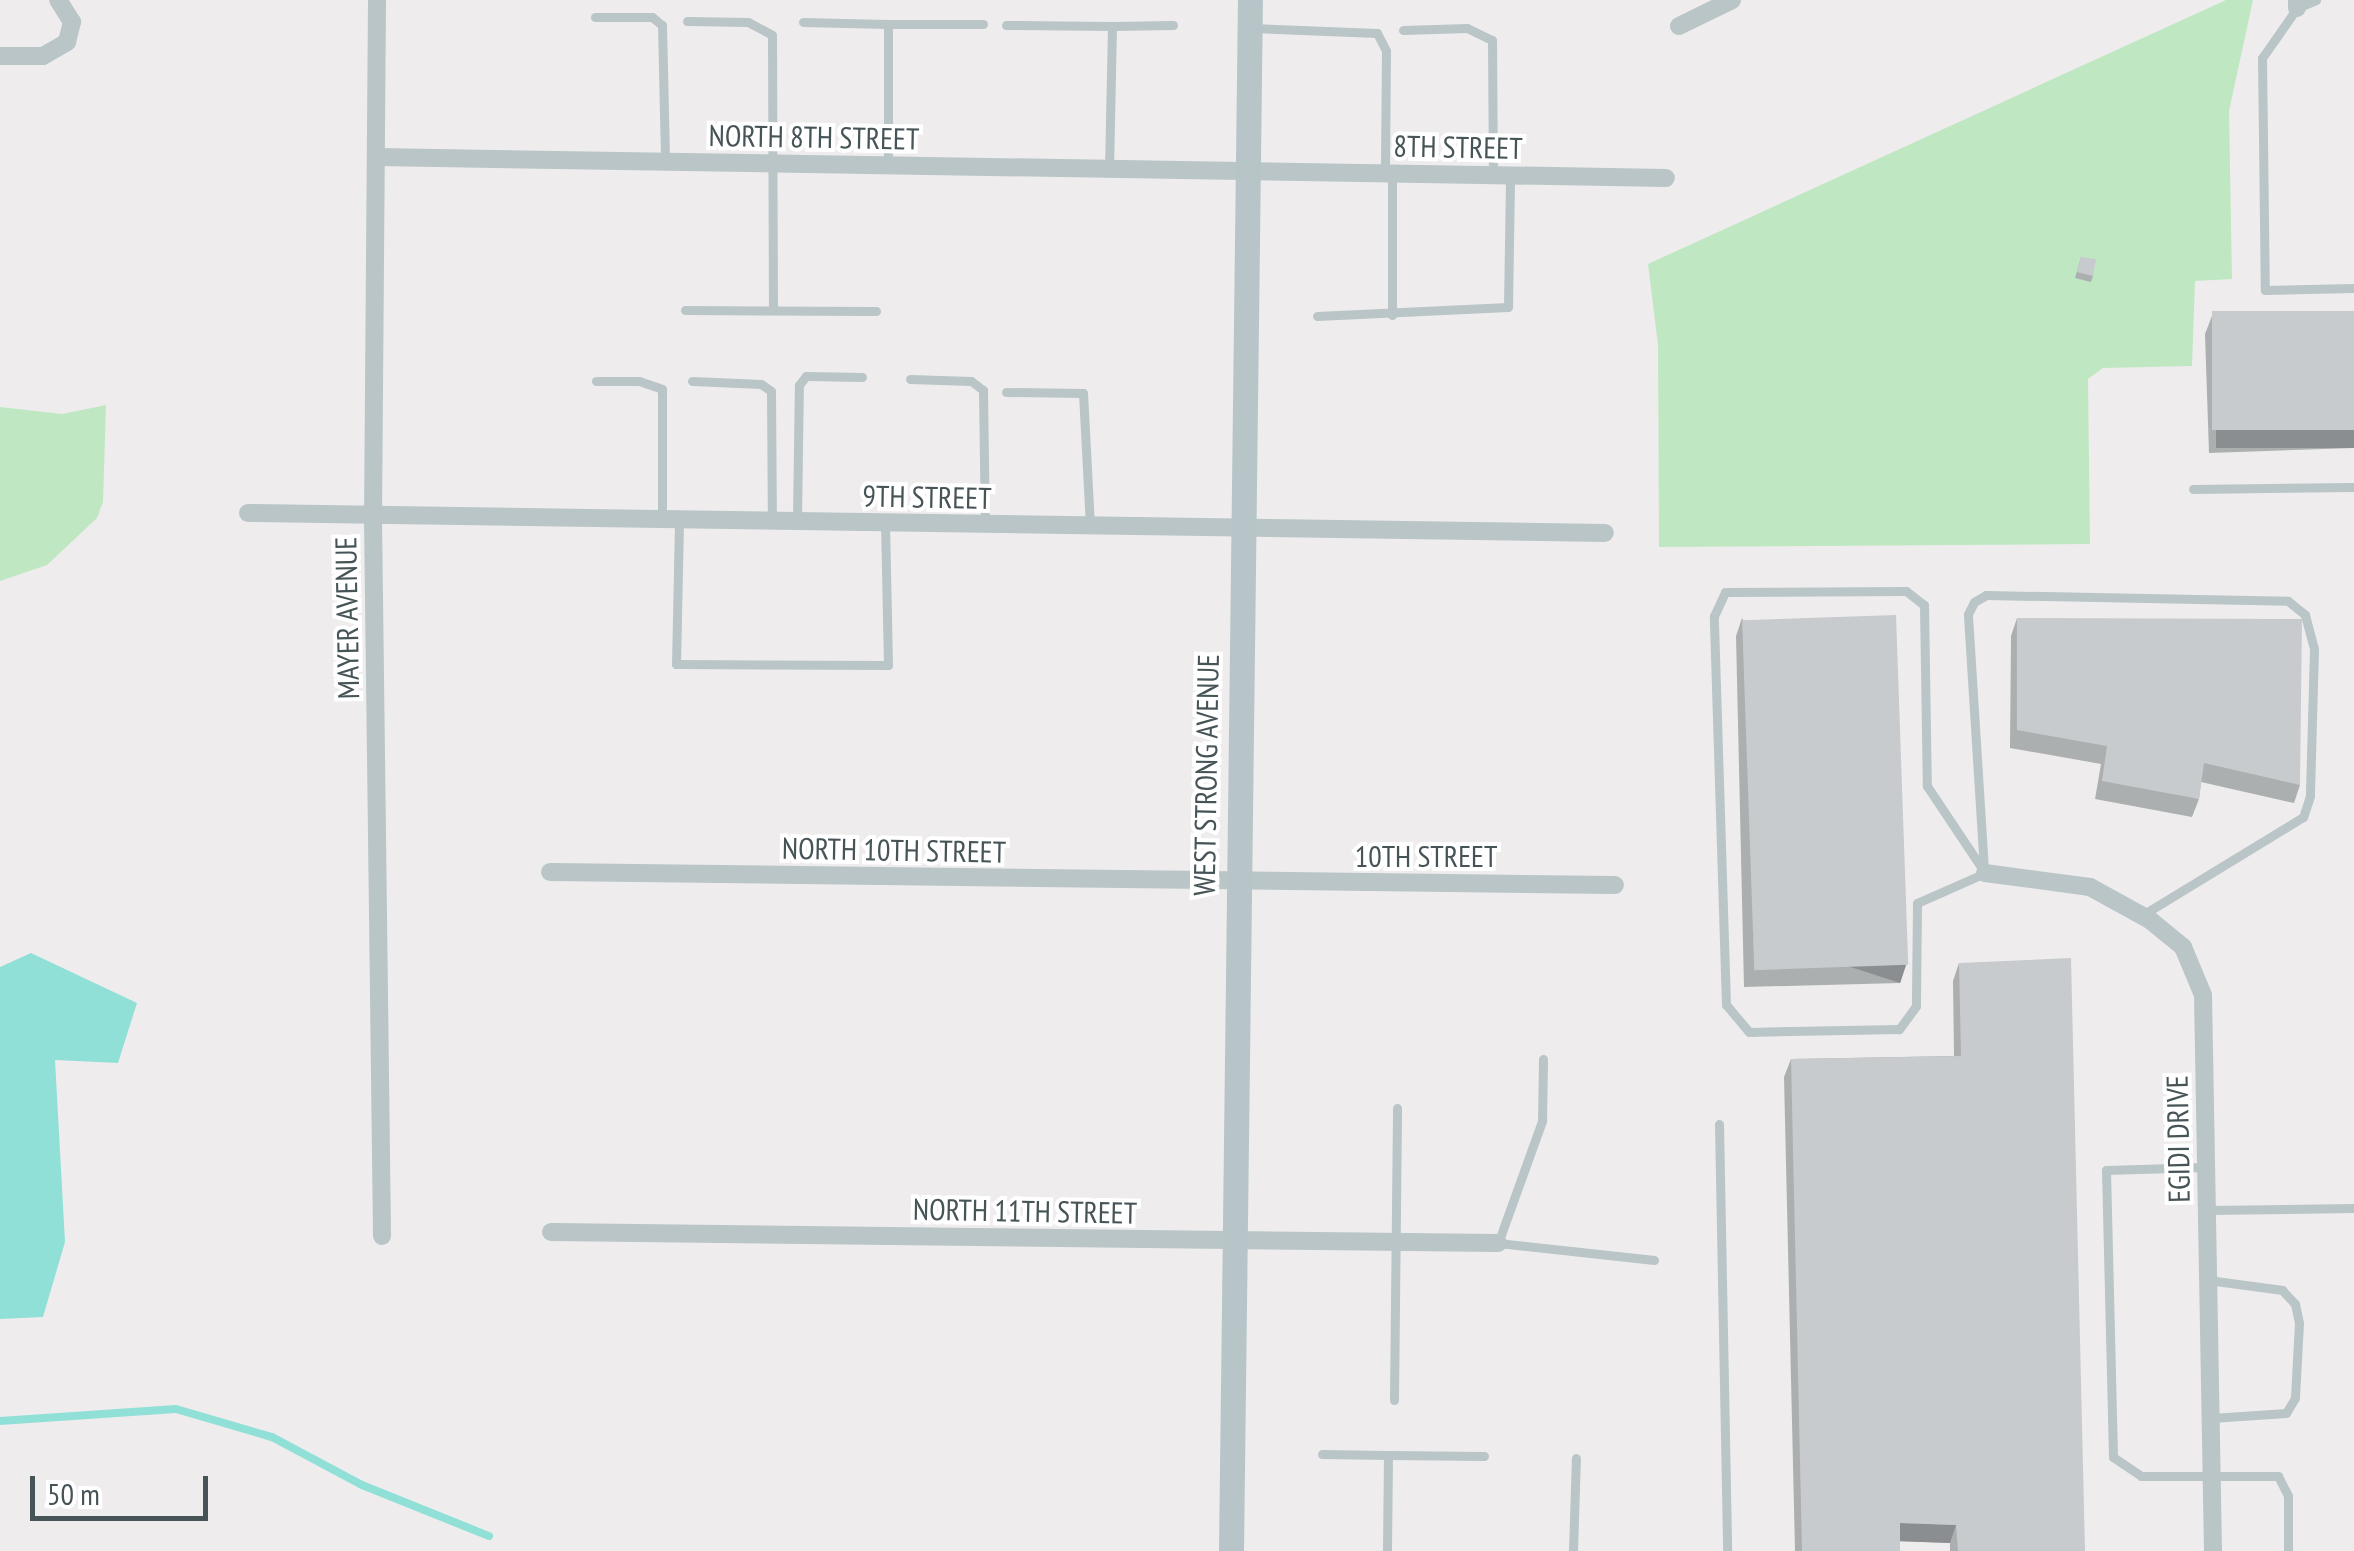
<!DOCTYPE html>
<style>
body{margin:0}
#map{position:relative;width:2354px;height:1551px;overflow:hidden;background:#efeced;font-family:"PT Sans Narrow",sans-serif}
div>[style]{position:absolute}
.green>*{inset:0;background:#bfe8c2}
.water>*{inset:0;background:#91e0d8}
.stream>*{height:8px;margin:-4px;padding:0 4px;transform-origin:4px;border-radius:4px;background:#91e0d8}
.lane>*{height:9px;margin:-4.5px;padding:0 4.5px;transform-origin:4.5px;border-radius:4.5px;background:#b9c5c7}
.street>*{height:18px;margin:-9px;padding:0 9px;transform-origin:9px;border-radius:9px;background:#b9c5c7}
.secondary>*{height:25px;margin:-12.5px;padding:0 12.5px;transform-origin:12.5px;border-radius:12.5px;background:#b7c5c9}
.wall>*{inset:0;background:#abafb0}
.shaded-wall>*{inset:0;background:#8b8e90;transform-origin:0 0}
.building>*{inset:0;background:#c7cbcd;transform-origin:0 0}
span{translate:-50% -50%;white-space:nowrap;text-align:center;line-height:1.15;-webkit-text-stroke:8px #fff;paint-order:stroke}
.street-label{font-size:30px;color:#475457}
.scale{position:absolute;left:30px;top:1476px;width:178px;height:45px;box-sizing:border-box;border:5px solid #475457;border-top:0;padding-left:12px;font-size:30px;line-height:35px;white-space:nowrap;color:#475457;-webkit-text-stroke:8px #fff;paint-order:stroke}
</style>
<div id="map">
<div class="green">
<i style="clip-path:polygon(2226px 0,2253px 0,2229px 111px,2232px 279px,2195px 281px,2192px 366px,2103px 368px,2088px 379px,2090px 544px,1659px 547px,1658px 345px,1648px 264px)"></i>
<i style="clip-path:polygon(106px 405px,103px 502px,97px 518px,47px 565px,0 581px,0 407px,62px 414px)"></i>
</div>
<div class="water">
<i style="clip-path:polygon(31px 953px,137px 1003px,118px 1063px,55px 1060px,65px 1242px,43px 1317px,0 1319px,0 967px)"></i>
</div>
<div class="stream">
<i style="left:0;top:1421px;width:176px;rotate:-3.9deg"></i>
<i style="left:176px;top:1409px;width:100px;rotate:16.3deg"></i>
<i style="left:272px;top:1437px;width:102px;rotate:28.1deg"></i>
<i style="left:362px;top:1485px;width:137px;rotate:21.9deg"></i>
</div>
<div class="lane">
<i style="left:2316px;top:0;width:21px;rotate:157deg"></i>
<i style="left:2297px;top:8px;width:61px;rotate:125deg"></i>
<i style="left:2262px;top:58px;width:232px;rotate:89.3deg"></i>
<i style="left:2265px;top:290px;width:89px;rotate:-1.3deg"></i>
<i style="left:595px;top:17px;width:57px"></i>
<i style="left:652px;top:17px;width:13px;rotate:39deg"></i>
<i style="left:662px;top:25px;width:137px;rotate:88.7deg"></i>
<i style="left:687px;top:21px;width:61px;rotate:0.9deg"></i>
<i style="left:748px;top:22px;width:27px;rotate:28deg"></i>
<i style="left:772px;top:35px;width:275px;rotate:89.8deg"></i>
<i style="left:803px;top:22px;width:85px;rotate:1.3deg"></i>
<i style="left:888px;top:24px;width:141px;rotate:90deg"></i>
<i style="left:888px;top:24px;width:95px"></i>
<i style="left:1006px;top:25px;width:106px;rotate:0.5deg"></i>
<i style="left:1253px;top:28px;width:124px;rotate:2.3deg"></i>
<i style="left:1377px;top:33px;width:20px;rotate:63deg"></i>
<i style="left:1386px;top:51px;width:122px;rotate:90.5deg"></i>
<i style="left:1403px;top:30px;width:64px;rotate:-1.8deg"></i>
<i style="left:1467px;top:28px;width:28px;rotate:26deg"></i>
<i style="left:1492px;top:40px;width:135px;rotate:89.6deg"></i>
<i style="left:1109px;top:169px;width:143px;rotate:-88.8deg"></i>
<i style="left:1112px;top:26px;width:61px;rotate:-0.9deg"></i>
<i style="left:685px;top:310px;width:191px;rotate:0.3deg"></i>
<i style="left:1392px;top:315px;width:142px;rotate:-90deg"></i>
<i style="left:1317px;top:316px;width:191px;rotate:-2.7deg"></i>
<i style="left:1508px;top:307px;width:132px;rotate:-89.1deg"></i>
<i style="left:910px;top:379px;width:61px;rotate:1.9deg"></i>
<i style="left:971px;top:381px;width:15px;rotate:37deg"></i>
<i style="left:983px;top:390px;width:135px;rotate:89.2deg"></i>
<i style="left:596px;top:381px;width:43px"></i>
<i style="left:639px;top:381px;width:24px;rotate:19deg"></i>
<i style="left:662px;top:389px;width:130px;rotate:90deg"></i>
<i style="left:692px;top:381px;width:69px;rotate:2.5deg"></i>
<i style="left:761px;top:384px;width:12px;rotate:35deg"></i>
<i style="left:771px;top:391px;width:129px;rotate:89.6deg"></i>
<i style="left:1006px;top:392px;width:77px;rotate:0.7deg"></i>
<i style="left:1083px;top:393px;width:134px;rotate:87deg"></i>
<i style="left:2193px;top:489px;width:161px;rotate:-0.7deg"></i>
<i style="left:797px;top:520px;width:135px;rotate:-89.2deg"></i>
<i style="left:799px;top:385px;width:11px;rotate:-52deg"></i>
<i style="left:806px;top:376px;width:56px;rotate:1deg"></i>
<i style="left:679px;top:522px;width:142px;rotate:91.2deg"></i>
<i style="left:676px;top:664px;width:212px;rotate:0.3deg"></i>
<i style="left:888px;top:665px;width:141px;rotate:-91.2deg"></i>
<i style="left:1906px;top:591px;width:23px;rotate:38deg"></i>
<i style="left:1924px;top:605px;width:181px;rotate:89.1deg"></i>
<i style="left:1927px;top:786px;width:105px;rotate:56.3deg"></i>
<i style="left:1985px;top:873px;width:74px;rotate:156.2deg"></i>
<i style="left:1917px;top:903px;width:103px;rotate:90.6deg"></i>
<i style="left:1916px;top:1006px;width:29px;rotate:126deg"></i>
<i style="left:1899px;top:1029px;width:150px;rotate:178.9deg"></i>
<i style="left:1749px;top:1032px;width:35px;rotate:-130deg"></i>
<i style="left:1726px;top:1005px;width:389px;rotate:-91.8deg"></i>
<i style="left:1714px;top:616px;width:26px;rotate:-65deg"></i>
<i style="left:1725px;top:592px;width:181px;rotate:-0.3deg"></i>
<i style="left:1984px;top:870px;width:256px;rotate:-93.6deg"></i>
<i style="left:1968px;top:614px;width:13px;rotate:-63deg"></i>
<i style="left:1974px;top:602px;width:14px;rotate:-30deg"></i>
<i style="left:1986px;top:595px;width:302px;rotate:1.1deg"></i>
<i style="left:2288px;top:601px;width:22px;rotate:39deg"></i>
<i style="left:2305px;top:615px;width:35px;rotate:75deg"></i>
<i style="left:2314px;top:649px;width:147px;rotate:91.6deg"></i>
<i style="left:2310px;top:796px;width:22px;rotate:108deg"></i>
<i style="left:2303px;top:817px;width:186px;rotate:148.6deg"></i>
<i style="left:1543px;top:1059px;width:62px;rotate:90.9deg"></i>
<i style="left:1542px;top:1121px;width:130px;rotate:109.8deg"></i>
<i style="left:1498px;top:1243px;width:157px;rotate:6.2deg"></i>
<i style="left:1719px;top:1124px;width:427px;rotate:88.9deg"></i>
<i style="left:2206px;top:1167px;width:100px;rotate:178.3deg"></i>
<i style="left:2106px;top:1170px;width:287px;rotate:88.6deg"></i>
<i style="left:2113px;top:1457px;width:34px;rotate:34deg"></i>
<i style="left:2141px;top:1476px;width:137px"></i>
<i style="left:2278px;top:1476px;width:22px;rotate:63deg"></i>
<i style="left:2288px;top:1496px;width:55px;rotate:90deg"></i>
<i style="left:2207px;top:1210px;width:147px;rotate:-0.8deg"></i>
<i style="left:2208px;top:1280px;width:75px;rotate:7.7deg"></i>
<i style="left:2282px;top:1290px;width:19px;rotate:47deg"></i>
<i style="left:2295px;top:1304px;width:19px;rotate:78deg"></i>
<i style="left:2299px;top:1323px;width:75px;rotate:93.1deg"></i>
<i style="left:2295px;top:1398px;width:17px;rotate:121deg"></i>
<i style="left:2286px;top:1413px;width:75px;rotate:176.2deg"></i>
<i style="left:1394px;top:1400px;width:292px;rotate:-89.4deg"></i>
<i style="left:1322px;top:1454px;width:66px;rotate:0.9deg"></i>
<i style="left:1388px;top:1455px;width:96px;rotate:90.6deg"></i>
<i style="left:1388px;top:1455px;width:96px;rotate:0.6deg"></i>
<i style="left:1573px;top:1551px;width:93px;rotate:-88.2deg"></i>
</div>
<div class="street">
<i style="left:377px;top:0;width:518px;rotate:90.44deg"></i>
<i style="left:373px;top:518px;width:718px;rotate:89.28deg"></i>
<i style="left:2297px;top:0;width:8px;rotate:90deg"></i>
<i style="left:1679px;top:26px;width:59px;rotate:-26.1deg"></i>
<i style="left:0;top:56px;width:43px"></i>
<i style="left:43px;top:56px;width:28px;rotate:-30deg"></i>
<i style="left:67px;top:42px;width:21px;rotate:-76deg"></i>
<i style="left:72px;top:22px;width:26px;rotate:-122deg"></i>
<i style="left:377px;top:157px;width:1289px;rotate:0.93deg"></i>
<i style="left:248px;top:513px;width:1357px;rotate:0.84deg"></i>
<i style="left:550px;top:872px;width:1065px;rotate:0.7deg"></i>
<i style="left:1985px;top:873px;width:106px;rotate:7.6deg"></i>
<i style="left:2090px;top:887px;width:68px;rotate:28.8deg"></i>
<i style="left:2150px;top:920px;width:43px;rotate:39.3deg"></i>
<i style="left:2183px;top:947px;width:52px;rotate:67.4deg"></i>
<i style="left:2203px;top:995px;width:556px;rotate:88.97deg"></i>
<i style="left:551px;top:1232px;width:947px;rotate:0.67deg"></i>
</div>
<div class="secondary">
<i style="left:1231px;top:1551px;width:1551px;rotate:-89.3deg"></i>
</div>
<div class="wall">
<i style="clip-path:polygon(2081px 257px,2093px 276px,2091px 282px,2075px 278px)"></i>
<i style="clip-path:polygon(2354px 311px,2354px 448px,2209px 453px,2205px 334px,2212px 316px)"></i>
<i style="clip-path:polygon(1742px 618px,1906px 965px,1900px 983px,1744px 987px,1736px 636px)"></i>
<i style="clip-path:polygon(2017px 618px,2300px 785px,2294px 803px,2201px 782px,2199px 799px,2192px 817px,2095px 799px,2101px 764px,2010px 748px,2011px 636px)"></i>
<i style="clip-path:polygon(1959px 963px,2085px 1551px,1950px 1551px,1950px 1543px,1900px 1541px,1900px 1551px,1795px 1551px,1784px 1077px,1791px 1059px,1954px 1056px,1953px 981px)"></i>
</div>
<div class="shaded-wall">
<i style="left:2354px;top:430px;width:18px;height:138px;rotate:90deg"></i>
<i style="left:1906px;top:965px;width:19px;height:155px;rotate:108deg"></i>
<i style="clip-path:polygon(1900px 1523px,1956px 1525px,1950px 1543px,1893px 1541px)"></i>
</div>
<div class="building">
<i style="clip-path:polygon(2081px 257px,2096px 259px,2093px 276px,2077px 272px)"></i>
<i style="left:2354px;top:311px;width:119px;height:142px;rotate:90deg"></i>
<i style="left:1896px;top:615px;width:350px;height:154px;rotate:88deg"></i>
<i style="clip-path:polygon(2017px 618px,2302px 619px,2300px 785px,2204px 763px,2199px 799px,2102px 781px,2107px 746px,2017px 730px)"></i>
<i style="clip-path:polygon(2071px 958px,2085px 1551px,1958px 1551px,1956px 1525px,1900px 1523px,1900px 1551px,1802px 1551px,1791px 1059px,1961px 1056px,1959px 963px)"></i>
</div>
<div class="street-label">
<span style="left:814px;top:137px;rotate:1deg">NORTH 8TH STREET</span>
<span style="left:1458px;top:147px;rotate:1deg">8TH STREET</span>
<span style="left:927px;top:497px;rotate:1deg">9TH STREET</span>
<span style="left:347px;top:618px;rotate:-91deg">MAYER AVENUE</span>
<span style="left:1206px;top:775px;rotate:-89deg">WEST STRONG AVENUE</span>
<span style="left:894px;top:850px;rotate:1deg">NORTH 10TH STREET</span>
<span style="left:1426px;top:856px">10TH STREET</span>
<span style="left:2178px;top:1139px;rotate:-91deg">EGIDI DRIVE</span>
<span style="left:1025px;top:1211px;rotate:1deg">NORTH 11TH STREET</span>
</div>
<div class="scale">50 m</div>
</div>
